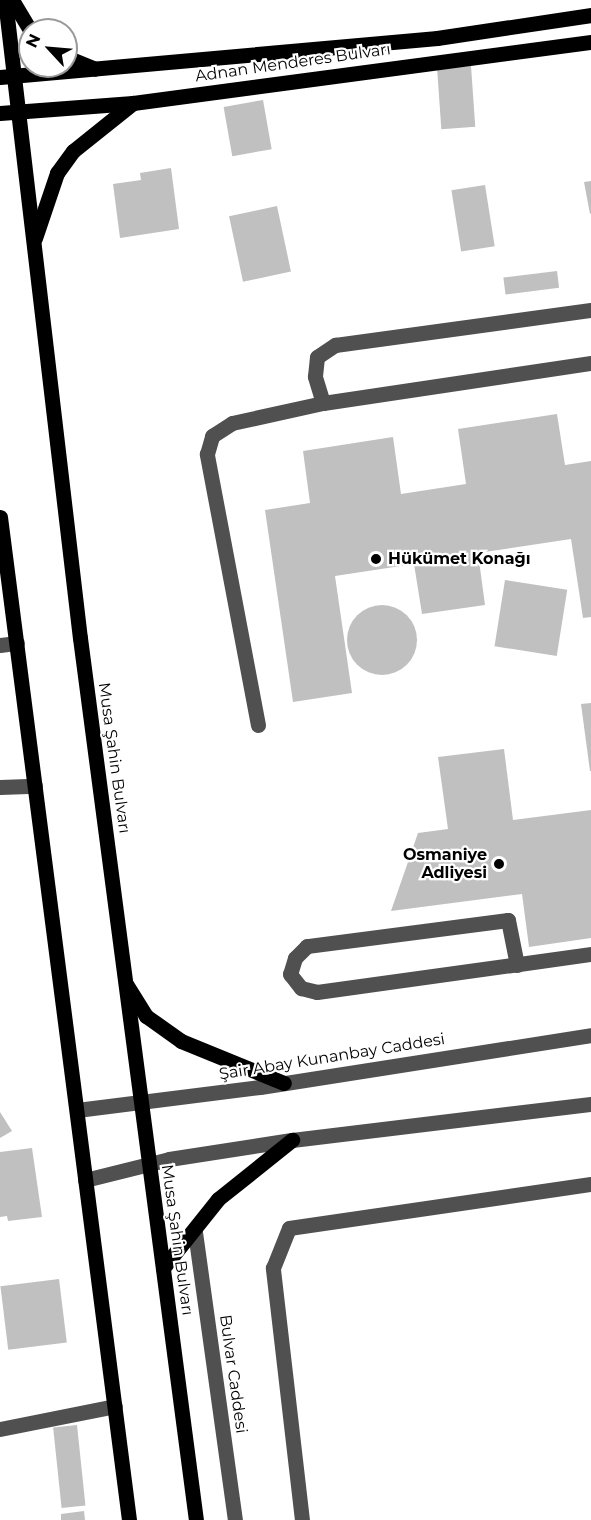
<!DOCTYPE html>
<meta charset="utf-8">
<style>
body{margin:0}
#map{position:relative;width:591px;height:1520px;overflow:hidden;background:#fff;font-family:Montserrat,sans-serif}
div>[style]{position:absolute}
.building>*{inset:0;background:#c0c0c0;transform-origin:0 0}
.round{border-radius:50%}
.minor>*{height:15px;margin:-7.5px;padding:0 7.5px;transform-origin:7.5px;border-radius:7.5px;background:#505050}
.major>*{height:15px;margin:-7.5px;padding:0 7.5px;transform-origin:7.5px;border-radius:7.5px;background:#000}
.dots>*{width:16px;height:16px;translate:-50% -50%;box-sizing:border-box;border:3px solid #fff;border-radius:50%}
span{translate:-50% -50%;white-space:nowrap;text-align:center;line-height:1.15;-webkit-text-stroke:4.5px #fff;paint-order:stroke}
.street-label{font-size:16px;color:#000}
.poi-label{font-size:16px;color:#000;font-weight:700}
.left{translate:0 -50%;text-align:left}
.right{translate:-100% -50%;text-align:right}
.north{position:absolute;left:18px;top:18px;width:60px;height:60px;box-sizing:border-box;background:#fff;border:2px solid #999;border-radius:50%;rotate:296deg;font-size:16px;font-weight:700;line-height:24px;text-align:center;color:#000}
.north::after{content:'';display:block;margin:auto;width:21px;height:27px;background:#000;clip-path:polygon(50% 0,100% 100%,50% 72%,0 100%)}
</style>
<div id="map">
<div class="building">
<i style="left:471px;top:66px;width:61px;height:34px;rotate:86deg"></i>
<i style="left:263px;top:100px;width:50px;height:40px;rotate:80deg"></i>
<i style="clip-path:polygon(171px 168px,179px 229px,120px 238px,113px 184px,141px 180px,140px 173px)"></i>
<i style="clip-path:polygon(591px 181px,591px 213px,590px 214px,584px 182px)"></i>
<i style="left:485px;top:185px;width:62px;height:34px;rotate:81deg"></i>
<i style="left:277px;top:206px;width:67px;height:49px;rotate:78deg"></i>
<i style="left:557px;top:271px;width:17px;height:54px;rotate:83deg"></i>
<i style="clip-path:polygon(557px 414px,565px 465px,591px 461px,591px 617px,583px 618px,571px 539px,478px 553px,485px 605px,422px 614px,414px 564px,335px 576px,352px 693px,293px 702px,265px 510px,310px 503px,303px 451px,393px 437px,401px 494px,466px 484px,458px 429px)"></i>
<i style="left:505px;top:580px;width:63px;height:67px;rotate:9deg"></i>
<i class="round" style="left:347px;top:605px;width:70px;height:70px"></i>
<i style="clip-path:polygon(591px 703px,591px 771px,590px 771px,581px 704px)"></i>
<i style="clip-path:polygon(504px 749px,513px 820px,591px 810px,591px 938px,529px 947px,522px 894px,391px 911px,418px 833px,448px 829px,438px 757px)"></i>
<i style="clip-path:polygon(0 1112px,12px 1131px,0 1138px)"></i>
<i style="clip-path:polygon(32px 1148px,42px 1217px,8px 1221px,7px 1216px,0 1217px,0 1152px)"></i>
<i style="left:59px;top:1279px;width:64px;height:59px;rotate:83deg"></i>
<i style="left:77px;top:1425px;width:81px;height:24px;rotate:84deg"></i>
<i style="clip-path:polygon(84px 1511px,85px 1520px,61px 1520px,61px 1514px)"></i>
</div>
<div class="minor">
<i style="left:323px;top:403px;width:28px;rotate:-107deg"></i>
<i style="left:315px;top:376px;width:19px;rotate:-84deg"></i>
<i style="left:317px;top:357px;width:22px;rotate:-34deg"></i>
<i style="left:335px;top:345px;width:258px;rotate:-7.8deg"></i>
<i style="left:0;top:645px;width:17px;rotate:-7deg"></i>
<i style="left:258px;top:725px;width:276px;rotate:-100.7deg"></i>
<i style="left:207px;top:454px;width:19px;rotate:-74deg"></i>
<i style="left:212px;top:436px;width:24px;rotate:-33deg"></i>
<i style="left:232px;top:423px;width:93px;rotate:-12.4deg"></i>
<i style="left:323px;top:403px;width:271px;rotate:-8.5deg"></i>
<i style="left:0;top:787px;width:35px;rotate:-2deg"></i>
<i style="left:517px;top:965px;width:46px;rotate:-101.3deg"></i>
<i style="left:508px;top:920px;width:203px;rotate:172.6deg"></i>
<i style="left:307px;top:946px;width:17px;rotate:135deg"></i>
<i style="left:295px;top:958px;width:17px;rotate:107deg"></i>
<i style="left:290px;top:974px;width:18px;rotate:52deg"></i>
<i style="left:301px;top:988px;width:16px;rotate:14deg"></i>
<i style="left:317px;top:992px;width:277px;rotate:-7.9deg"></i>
<i style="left:77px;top:1110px;width:184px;rotate:-7.2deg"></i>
<i style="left:260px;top:1087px;width:335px;rotate:-8.9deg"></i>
<i style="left:85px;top:1180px;width:87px;rotate:-14deg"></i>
<i style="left:169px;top:1159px;width:124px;rotate:-8.8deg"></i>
<i style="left:292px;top:1140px;width:301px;rotate:-6.9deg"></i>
<i style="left:195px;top:1232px;width:291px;rotate:82.1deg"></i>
<i style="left:0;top:1429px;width:117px;rotate:-11.3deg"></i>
<i style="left:302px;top:1520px;width:254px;rotate:-96.6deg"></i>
<i style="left:273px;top:1268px;width:43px;rotate:-68.2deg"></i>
<i style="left:289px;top:1228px;width:305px;rotate:-8.3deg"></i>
</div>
<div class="major">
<i style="left:5px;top:0;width:642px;rotate:83.3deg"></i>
<i style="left:80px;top:638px;width:890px;rotate:82.51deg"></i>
<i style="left:12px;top:0;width:35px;rotate:59deg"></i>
<i style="left:66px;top:57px;width:31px;rotate:22deg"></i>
<i style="left:0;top:77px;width:439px;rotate:-5.1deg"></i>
<i style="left:437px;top:38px;width:156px;rotate:-8.5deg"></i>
<i style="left:0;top:113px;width:133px;rotate:-4.3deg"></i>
<i style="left:133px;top:103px;width:462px;rotate:-7.6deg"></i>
<i style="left:35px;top:238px;width:69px;rotate:-71.3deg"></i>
<i style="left:57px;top:173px;width:27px;rotate:-54deg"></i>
<i style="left:73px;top:151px;width:77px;rotate:-38.7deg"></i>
<i style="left:0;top:517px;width:1011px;rotate:82.67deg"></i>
<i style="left:126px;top:984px;width:38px;rotate:58deg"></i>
<i style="left:146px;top:1016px;width:43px;rotate:35.5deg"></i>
<i style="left:181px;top:1041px;width:111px;rotate:22.2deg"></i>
<i style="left:163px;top:1268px;width:88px;rotate:-51.4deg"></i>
<i style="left:218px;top:1199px;width:95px;rotate:-38.6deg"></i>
</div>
<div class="dots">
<i style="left:376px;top:559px;background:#000"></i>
<i style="left:499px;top:864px;background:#000"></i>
</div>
<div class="street-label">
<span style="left:293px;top:63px;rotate:-8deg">Adnan Menderes Bulvarı</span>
<span style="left:114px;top:758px;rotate:82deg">Musa Şahin Bulvarı</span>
<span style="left:332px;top:1057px;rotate:-9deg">Şair Abay Kunanbay Caddesi</span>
<span style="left:177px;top:1240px;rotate:82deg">Musa Şahin Bulvarı</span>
<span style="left:233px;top:1374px;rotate:82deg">Bulvar Caddesi</span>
</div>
<div class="poi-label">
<span class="left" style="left:388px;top:559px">Hükümet Konağı</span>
<span class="right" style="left:487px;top:864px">Osmaniye<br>Adliyesi</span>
</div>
<div class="north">N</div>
</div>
